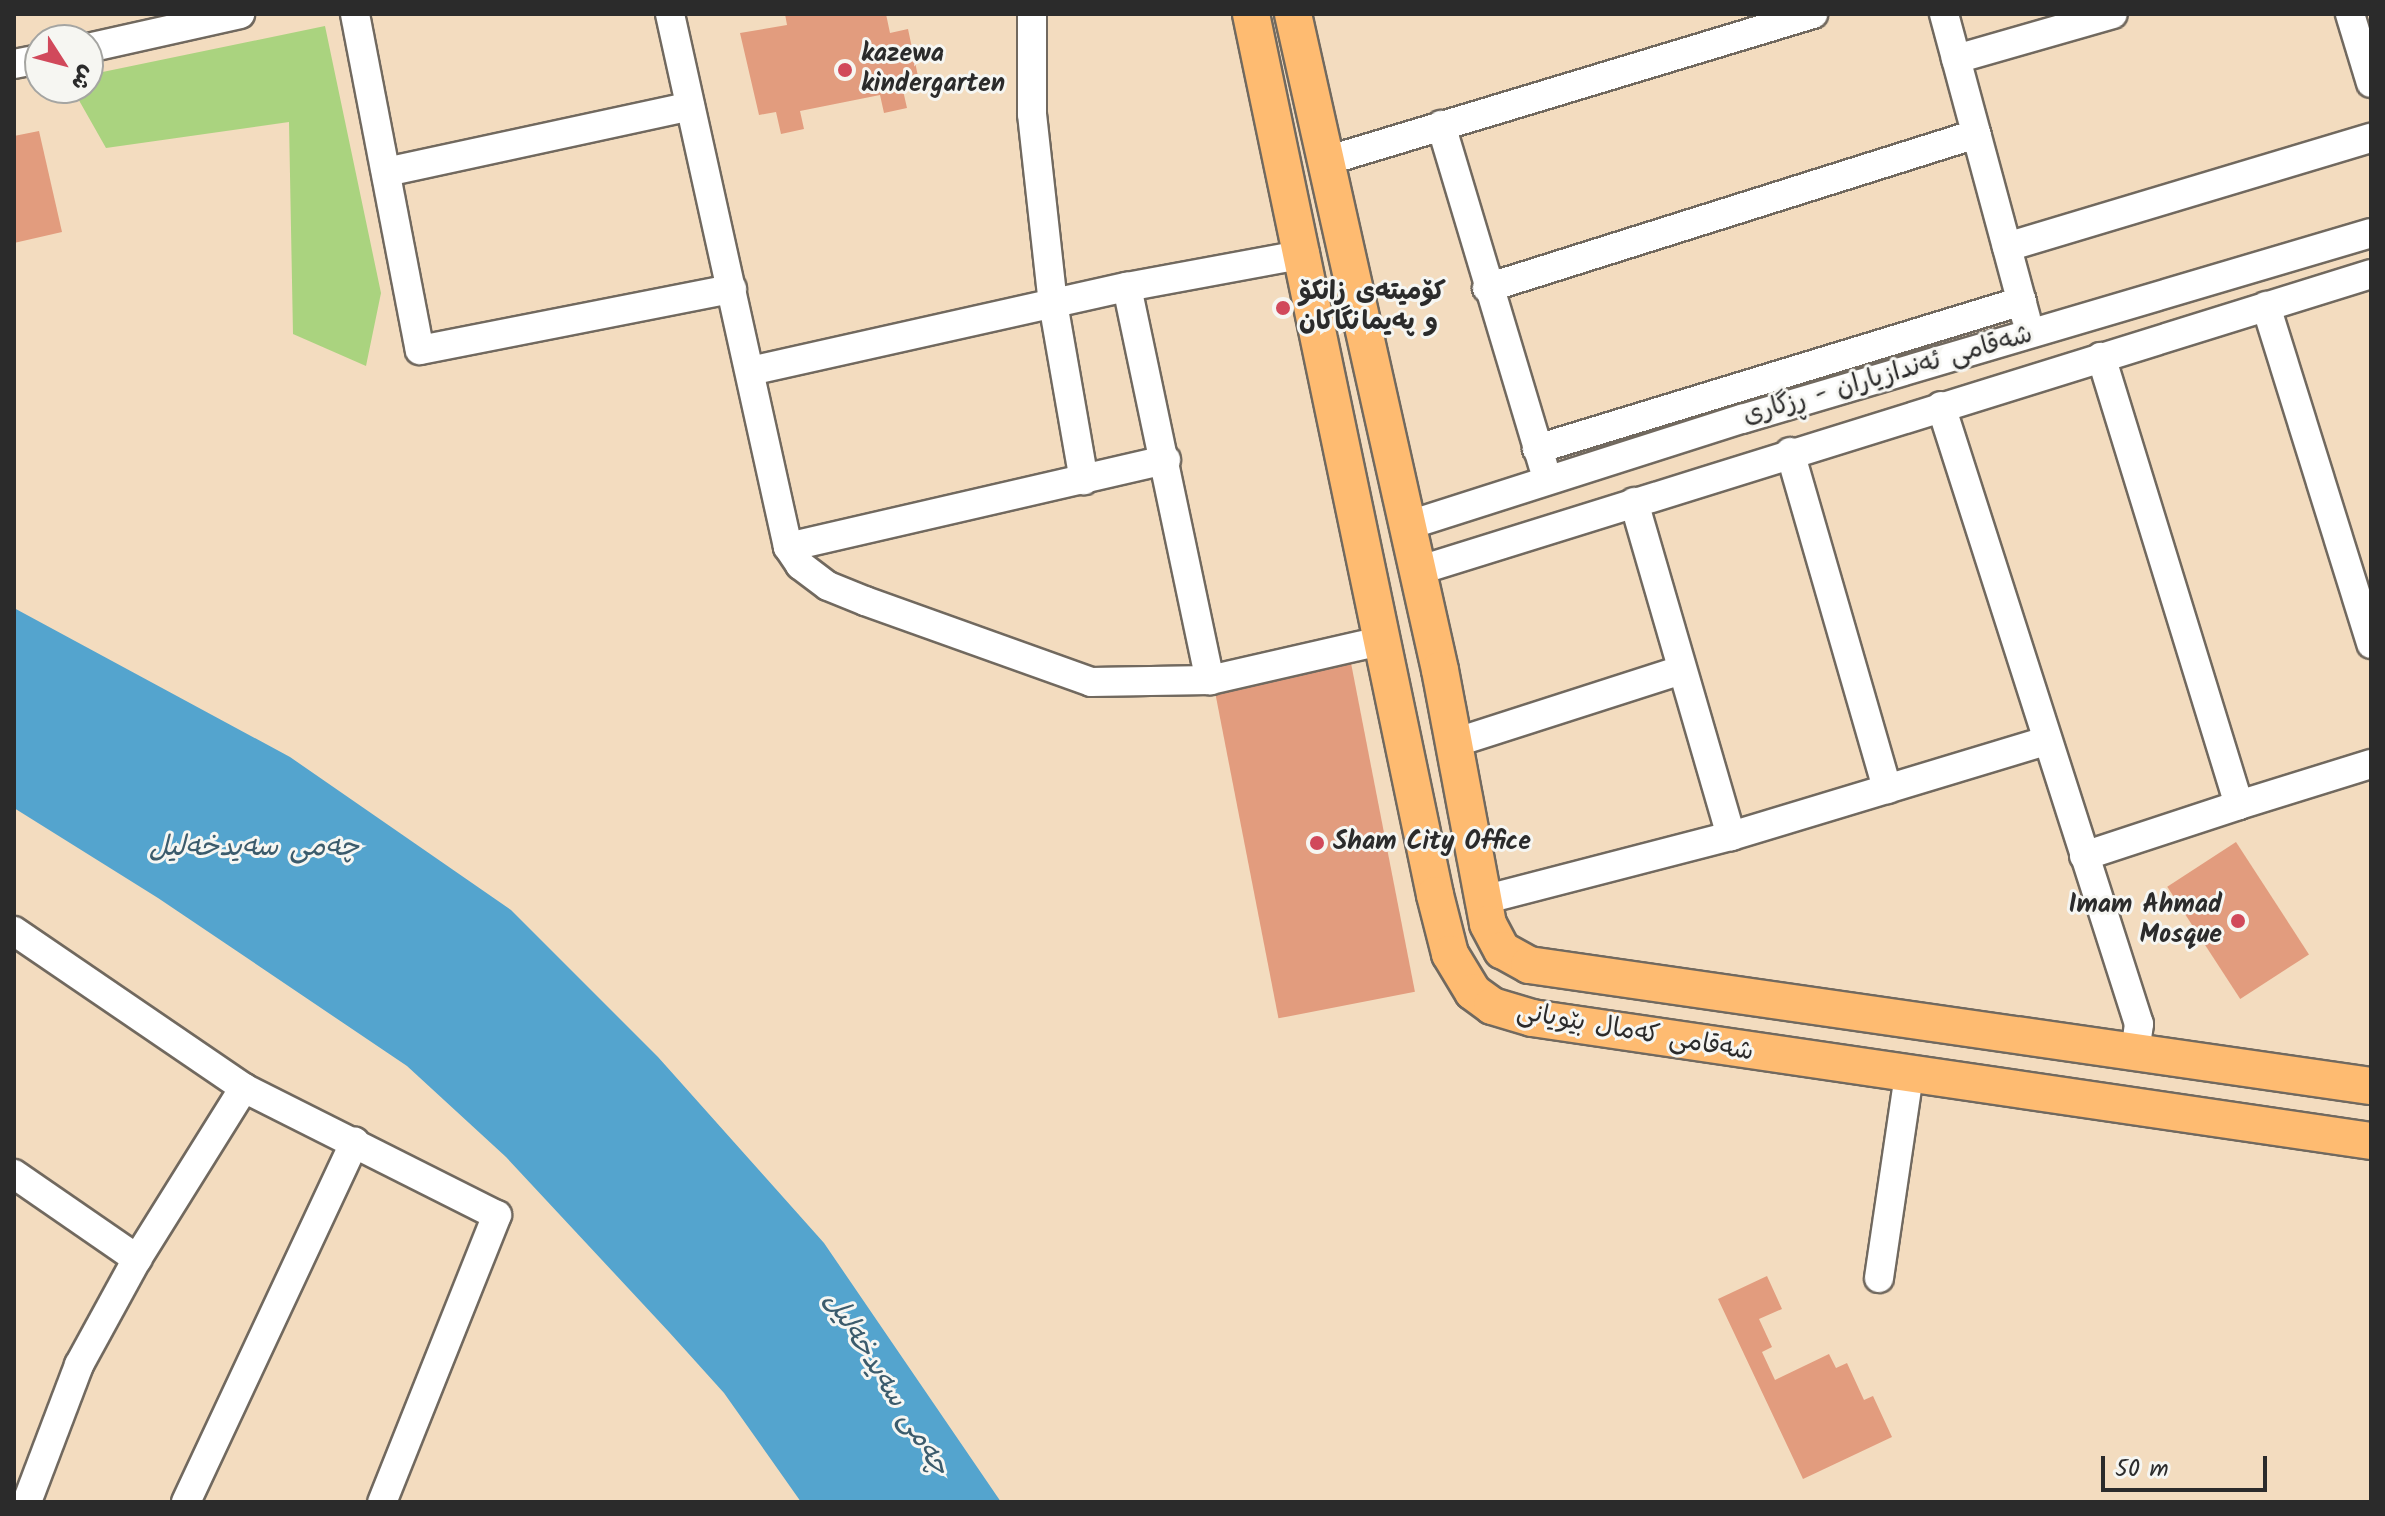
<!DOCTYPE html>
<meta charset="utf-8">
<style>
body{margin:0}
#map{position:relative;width:2385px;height:1516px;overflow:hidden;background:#f3dcbf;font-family:Kalam,"Playpen Sans Arabic",sans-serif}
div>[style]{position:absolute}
.green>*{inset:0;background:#aad37f}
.water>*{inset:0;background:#54a4ce}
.building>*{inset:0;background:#e29c7e;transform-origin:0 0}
.roads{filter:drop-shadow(2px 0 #71695f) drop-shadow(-2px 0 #71695f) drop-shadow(0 2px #71695f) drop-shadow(0 -2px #71695f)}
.minor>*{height:28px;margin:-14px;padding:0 14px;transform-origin:14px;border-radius:14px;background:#fff}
.major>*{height:36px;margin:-18px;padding:0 18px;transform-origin:18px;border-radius:18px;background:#febb71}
.dots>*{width:22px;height:22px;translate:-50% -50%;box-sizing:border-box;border:4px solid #f6f6f2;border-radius:50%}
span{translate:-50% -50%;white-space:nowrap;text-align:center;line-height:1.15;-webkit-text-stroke:6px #f6f6f2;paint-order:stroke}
.poi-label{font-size:26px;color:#2b2b2b;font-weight:700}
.left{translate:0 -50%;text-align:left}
.right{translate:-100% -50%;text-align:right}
.street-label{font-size:26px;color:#2b2b2b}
.water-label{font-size:28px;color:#3b5b6c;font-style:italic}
.frame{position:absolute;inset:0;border:16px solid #2b2b2b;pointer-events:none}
.north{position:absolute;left:24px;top:24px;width:80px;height:80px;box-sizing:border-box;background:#f6f6f2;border:2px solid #a5a5a2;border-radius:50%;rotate:126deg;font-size:22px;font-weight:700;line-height:32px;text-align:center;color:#2b2b2b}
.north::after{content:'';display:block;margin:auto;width:28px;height:36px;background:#d1495b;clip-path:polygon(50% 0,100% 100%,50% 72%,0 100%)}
.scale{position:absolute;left:2101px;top:1456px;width:166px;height:36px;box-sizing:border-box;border:4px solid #2b2b2b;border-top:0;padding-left:10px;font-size:24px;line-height:28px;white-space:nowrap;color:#2b2b2b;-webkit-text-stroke:6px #f6f6f2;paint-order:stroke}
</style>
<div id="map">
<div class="green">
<i style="clip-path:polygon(325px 26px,381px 293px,366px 366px,293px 334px,289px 122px,106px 148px,72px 88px,88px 88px,88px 75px)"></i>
</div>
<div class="water">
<i style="clip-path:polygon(14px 608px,290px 757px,511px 910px,658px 1057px,824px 1243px,1001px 1502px,801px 1502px,724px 1393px,669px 1332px,506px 1157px,407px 1066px,158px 898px,14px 808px)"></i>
</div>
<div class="building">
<i style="clip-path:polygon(785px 14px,886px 14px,890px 33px,908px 29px,919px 81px,902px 86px,907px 108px,884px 113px,880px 95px,800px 111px,804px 129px,781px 134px,776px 112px,759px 115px,740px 33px,787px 25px)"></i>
<i style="clip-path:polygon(39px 131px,62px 232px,14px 243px,14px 136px)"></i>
<i style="left:1351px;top:663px;width:335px;height:139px;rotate:79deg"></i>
<i style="left:2236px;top:842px;width:134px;height:82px;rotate:57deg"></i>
<i style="clip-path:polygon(1767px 1276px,1782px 1309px,1759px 1319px,1772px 1347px,1762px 1352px,1775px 1380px,1829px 1354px,1836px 1368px,1847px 1363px,1864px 1400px,1873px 1396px,1892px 1437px,1803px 1479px,1718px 1299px)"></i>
</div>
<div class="roads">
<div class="minor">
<i style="left:355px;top:14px;width:342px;rotate:79.1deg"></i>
<i style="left:420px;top:350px;width:318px;rotate:-11.1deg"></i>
<i style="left:670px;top:14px;width:546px;rotate:77.52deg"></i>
<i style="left:788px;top:547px;width:22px;rotate:56deg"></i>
<i style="left:800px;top:565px;width:35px;rotate:37deg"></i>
<i style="left:828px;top:586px;width:40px;rotate:22deg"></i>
<i style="left:865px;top:601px;width:240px;rotate:19.7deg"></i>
<i style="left:1091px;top:682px;width:119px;rotate:-1deg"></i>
<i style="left:1210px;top:680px;width:179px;rotate:-12.9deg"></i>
<i style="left:1032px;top:14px;width:100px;rotate:90deg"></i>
<i style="left:1032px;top:114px;width:190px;rotate:83.7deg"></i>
<i style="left:1053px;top:303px;width:180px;rotate:80.1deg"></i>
<i style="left:1944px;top:14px;width:315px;rotate:74.9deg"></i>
<i style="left:2350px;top:14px;width:72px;rotate:73.1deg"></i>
<i style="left:88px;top:48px;width:156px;rotate:-12.6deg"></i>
<i style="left:1956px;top:59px;width:163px;rotate:-16deg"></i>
<i style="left:14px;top:64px;width:26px;rotate:-11deg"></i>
<i style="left:1441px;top:125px;width:356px;rotate:73.3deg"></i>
<i style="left:1326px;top:161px;width:509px;rotate:-16.8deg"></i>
<i style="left:386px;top:172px;width:311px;rotate:-12.2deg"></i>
<i style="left:2007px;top:247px;width:380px;rotate:-16.7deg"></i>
<i style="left:1127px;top:287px;width:402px;rotate:78.1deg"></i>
<i style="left:1487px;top:288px;width:513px;rotate:-17.48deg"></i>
<i style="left:2266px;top:306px;width:354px;rotate:72.7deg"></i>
<i style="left:750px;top:371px;width:386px;rotate:-12.6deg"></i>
<i style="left:1127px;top:287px;width:181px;rotate:-10.5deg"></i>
<i style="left:1941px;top:406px;width:649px;rotate:72.24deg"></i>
<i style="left:2139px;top:1024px;width:27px;rotate:98deg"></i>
<i style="left:1537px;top:449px;width:507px;rotate:-16.97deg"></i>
<i style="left:1790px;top:452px;width:351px;rotate:73.9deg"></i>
<i style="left:1634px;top:502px;width:348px;rotate:73.8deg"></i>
<i style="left:1406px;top:526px;width:353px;rotate:-17.7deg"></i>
<i style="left:1742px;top:419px;width:656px;rotate:-16.47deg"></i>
<i style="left:788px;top:547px;width:388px;rotate:-13deg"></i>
<i style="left:1417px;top:571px;width:999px;rotate:-17.29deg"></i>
<i style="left:1454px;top:743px;width:239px;rotate:-17.8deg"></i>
<i style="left:2239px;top:805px;width:138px;rotate:-17.3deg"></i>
<i style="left:2084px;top:856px;width:163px;rotate:-18.2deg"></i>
<i style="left:2239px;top:805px;width:469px;rotate:-107.1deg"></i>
<i style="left:1483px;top:900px;width:256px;rotate:-14.5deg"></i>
<i style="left:1731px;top:836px;width:328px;rotate:-16.8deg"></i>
<i style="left:14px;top:931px;width:278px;rotate:34.3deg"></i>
<i style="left:244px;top:1088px;width:283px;rotate:26.7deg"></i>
<i style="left:497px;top:1215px;width:309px;rotate:111.8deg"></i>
<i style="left:14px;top:1174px;width:150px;rotate:34.6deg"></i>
<i style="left:1879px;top:1278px;width:205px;rotate:-81.6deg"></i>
<i style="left:27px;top:1502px;width:147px;rotate:-69.2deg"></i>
<i style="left:79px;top:1365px;width:121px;rotate:-61.3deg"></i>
<i style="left:137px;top:1259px;width:202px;rotate:-58deg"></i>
<i style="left:186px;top:1502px;width:398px;rotate:-64.9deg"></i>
</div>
<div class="major">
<i style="left:1251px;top:14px;width:900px;rotate:78.2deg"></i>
<i style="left:1435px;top:895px;width:61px;rotate:75.7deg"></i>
<i style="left:1450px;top:954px;width:44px;rotate:58.8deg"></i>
<i style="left:1473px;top:992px;width:24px;rotate:36deg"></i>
<i style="left:1492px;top:1006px;width:42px;rotate:16.7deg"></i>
<i style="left:1532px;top:1018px;width:848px;rotate:8.34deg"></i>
<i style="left:1293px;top:14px;width:672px;rotate:77.37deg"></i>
<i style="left:1440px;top:670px;width:258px;rotate:79.3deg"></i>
<i style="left:1488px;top:924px;width:30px;rotate:62deg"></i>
<i style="left:1502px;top:950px;width:31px;rotate:29deg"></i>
<i style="left:1529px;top:965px;width:851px;rotate:8.18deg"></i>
</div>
</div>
<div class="dots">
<i style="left:845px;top:70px;background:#d1495b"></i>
<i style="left:1283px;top:308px;background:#d1495b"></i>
<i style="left:1317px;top:843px;background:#d1495b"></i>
<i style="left:2238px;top:921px;background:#d1495b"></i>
</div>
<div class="poi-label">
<span class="left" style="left:861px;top:70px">kazewa<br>kindergarten</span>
<span class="left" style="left:1299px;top:308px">کۆمیتەی زانکۆ<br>و پەیمانگاکان</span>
<span class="left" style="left:1333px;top:843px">Sham City Office</span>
<span class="right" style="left:2222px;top:921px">Imam Ahmad<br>Mosque</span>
</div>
<div class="street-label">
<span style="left:1888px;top:376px;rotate:-16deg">شەقامی ئەندازیاران - ڕزگاری</span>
<span style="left:1635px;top:1033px;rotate:10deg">شەقامی کەمال بێویانی</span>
</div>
<div class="water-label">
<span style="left:254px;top:848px">چەمی سەیدخەلیل</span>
<span style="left:886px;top:1384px;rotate:58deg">چەمی سەیدخەلیل</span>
</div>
<div class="frame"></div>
<div class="north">ش</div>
<div class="scale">50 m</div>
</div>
